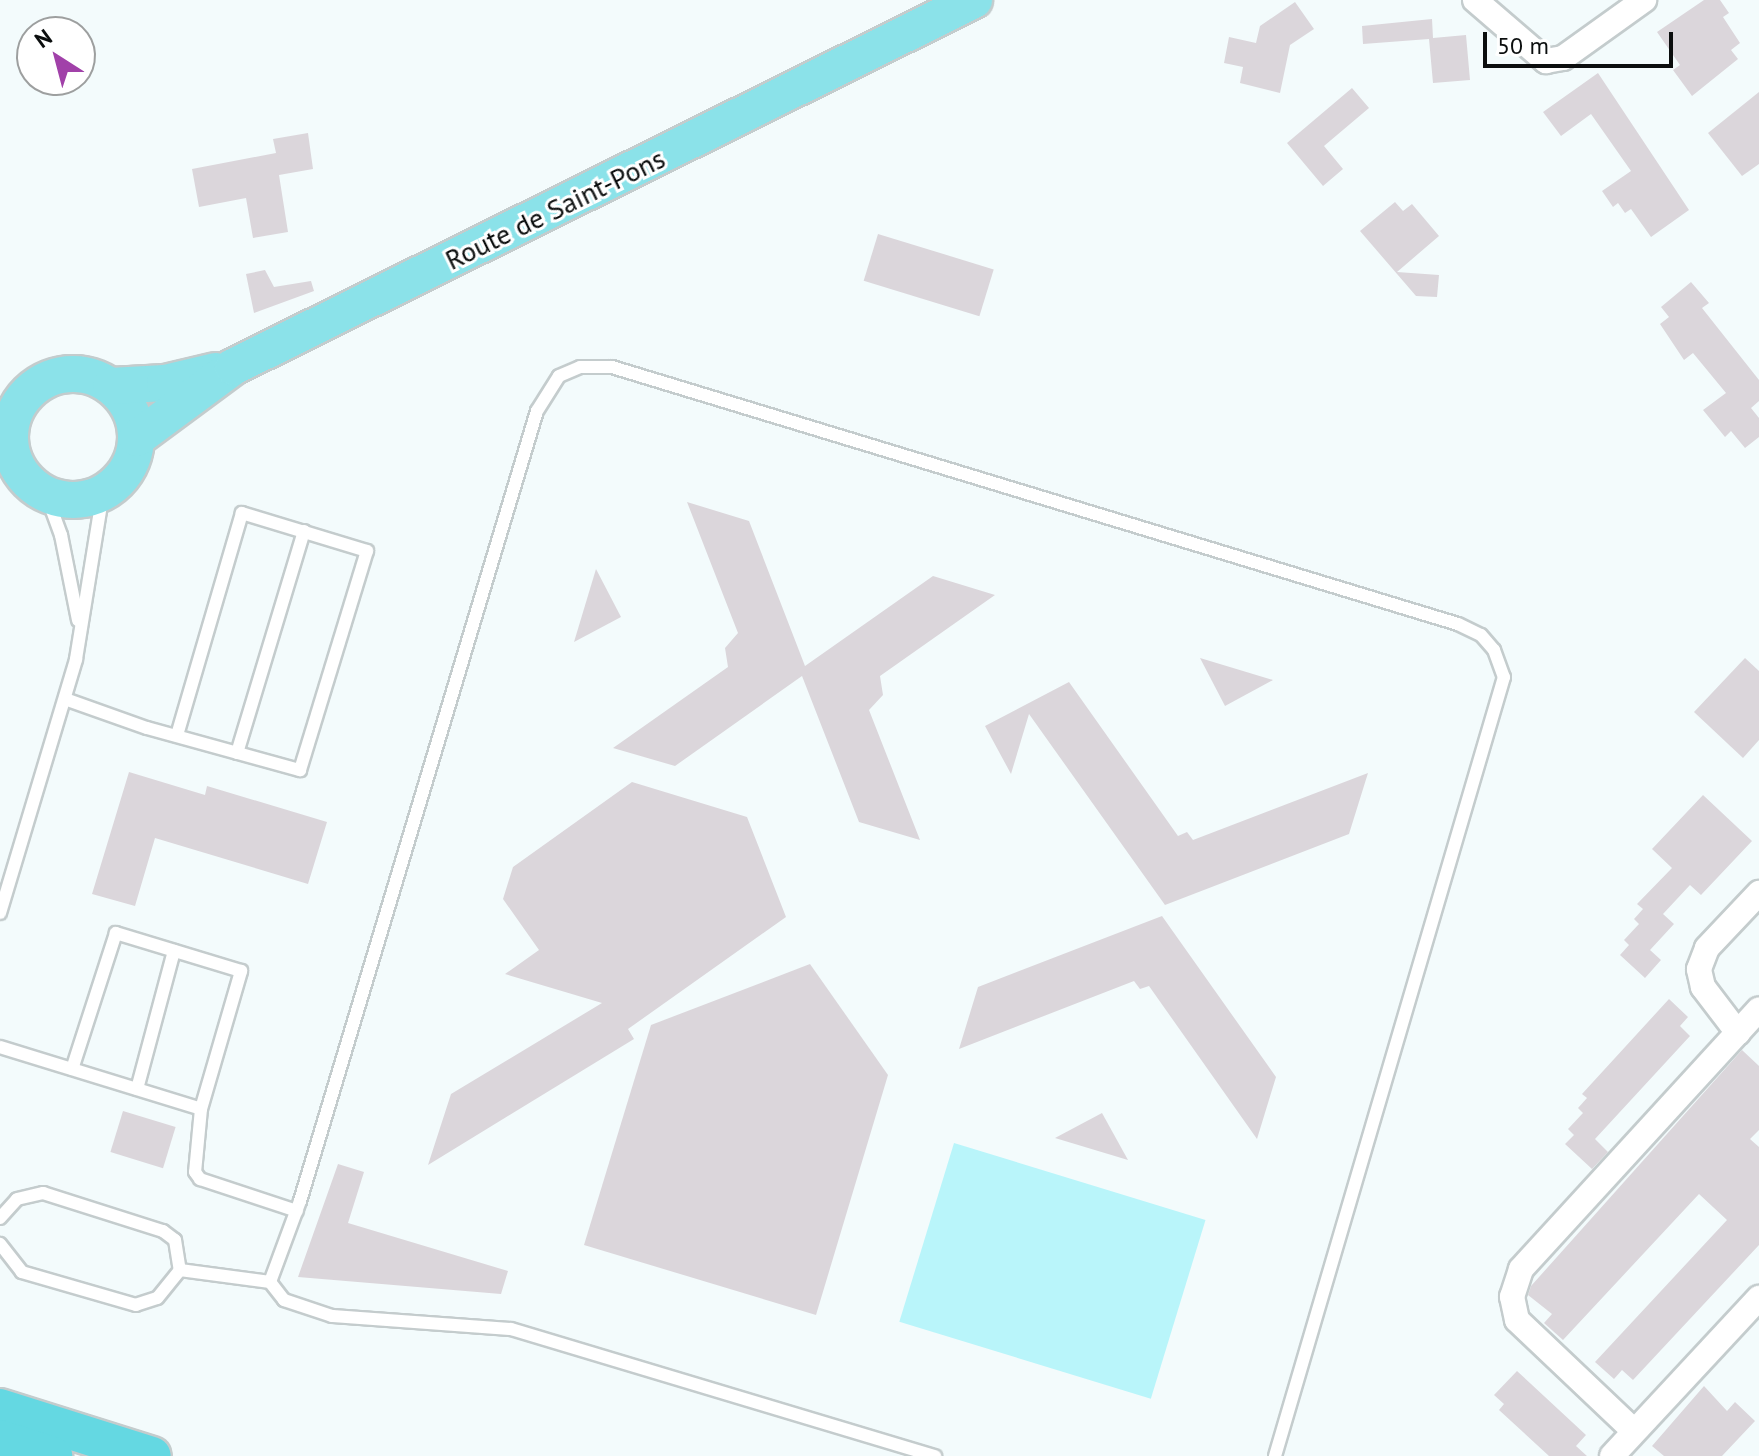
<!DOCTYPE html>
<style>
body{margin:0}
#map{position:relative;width:1759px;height:1456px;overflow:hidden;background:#f3fbfc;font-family:"PT Sans",sans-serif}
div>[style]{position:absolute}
.green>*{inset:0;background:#b9f5fa;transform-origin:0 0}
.building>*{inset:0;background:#dbd6db;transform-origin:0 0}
.roads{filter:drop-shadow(2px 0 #c4cccd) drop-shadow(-2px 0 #c4cccd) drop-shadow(0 2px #c4cccd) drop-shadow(0 -2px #c4cccd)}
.service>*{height:12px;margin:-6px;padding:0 6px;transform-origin:6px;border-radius:6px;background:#fff}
.minor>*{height:24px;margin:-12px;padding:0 12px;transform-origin:12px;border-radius:12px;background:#fff}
.primary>*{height:36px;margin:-18px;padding:0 18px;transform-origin:18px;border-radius:18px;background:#8be2e9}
.primary>.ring{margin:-18px;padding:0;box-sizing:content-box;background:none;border:36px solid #8be2e9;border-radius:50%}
.trunk>*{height:38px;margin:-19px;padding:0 19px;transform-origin:19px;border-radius:19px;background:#64d8e2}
span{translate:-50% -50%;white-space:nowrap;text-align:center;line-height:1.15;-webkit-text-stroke:6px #fff;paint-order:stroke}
.street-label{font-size:28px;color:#0b0e0e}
.north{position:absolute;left:16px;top:16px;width:80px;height:80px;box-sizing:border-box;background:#fff;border:2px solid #9d9f9f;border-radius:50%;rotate:324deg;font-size:22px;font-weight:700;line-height:32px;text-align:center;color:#0b0e0e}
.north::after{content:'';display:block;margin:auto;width:28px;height:36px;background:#a141a9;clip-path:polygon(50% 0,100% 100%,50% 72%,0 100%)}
.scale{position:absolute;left:1483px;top:32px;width:190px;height:36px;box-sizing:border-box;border:4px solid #0b0e0e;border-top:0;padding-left:10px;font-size:24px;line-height:28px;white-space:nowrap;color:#0b0e0e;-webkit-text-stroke:6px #fff;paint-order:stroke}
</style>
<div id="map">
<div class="green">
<i style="left:954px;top:1143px;width:263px;height:187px;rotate:17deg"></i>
</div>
<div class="building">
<i style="clip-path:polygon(1704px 0,1720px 0,1729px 13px,1723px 17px,1740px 43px,1731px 50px,1738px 59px,1692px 96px,1673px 70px,1680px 65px,1657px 32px)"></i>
<i style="clip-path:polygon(1295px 2px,1314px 29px,1290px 45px,1280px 93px,1240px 83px,1243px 67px,1224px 63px,1229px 37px,1256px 43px,1260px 26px)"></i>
<i style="clip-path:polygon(1432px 19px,1433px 38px,1466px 35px,1470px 80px,1433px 83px,1429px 39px,1363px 44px,1362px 26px)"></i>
<i style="clip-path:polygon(1598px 73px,1689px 210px,1651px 237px,1631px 209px,1625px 213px,1618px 203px,1613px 207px,1602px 191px,1631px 171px,1591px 114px,1561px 136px,1543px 112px)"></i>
<i style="clip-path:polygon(1352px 88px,1369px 108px,1324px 146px,1343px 169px,1323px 186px,1287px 143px)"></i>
<i style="clip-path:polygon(1759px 92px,1759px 164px,1742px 176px,1708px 133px)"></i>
<i style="clip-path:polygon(308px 133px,313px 169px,279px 175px,288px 232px,253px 238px,246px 198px,199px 207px,192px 169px,276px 153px,273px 139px)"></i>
<i style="clip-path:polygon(1395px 202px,1403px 211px,1412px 204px,1439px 236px,1397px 272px,1439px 275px,1437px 297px,1416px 296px,1360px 231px)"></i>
<i style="left:878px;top:234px;width:121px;height:49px;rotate:17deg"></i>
<i style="clip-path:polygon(265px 270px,274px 287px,311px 281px,314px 291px,254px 313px,246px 274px)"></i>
<i style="clip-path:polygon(1691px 282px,1709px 303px,1702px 308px,1759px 380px,1759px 401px,1751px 408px,1759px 418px,1759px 437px,1745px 448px,1731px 431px,1725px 437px,1703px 410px,1726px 393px,1693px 353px,1684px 360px,1660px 324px,1669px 317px,1661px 307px)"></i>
<i style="clip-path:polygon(687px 502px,749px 521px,805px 666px,933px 576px,995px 595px,880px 676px,883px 695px,869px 710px,920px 840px,859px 822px,802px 676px,675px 766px,613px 748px,728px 667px,725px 648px,738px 633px)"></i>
<i style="clip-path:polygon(596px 569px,621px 617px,574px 642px)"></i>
<i style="clip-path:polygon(1200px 658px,1273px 680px,1225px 706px)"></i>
<i style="clip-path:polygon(1745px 658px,1759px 671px,1759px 740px,1743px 758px,1694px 712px)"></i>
<i style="clip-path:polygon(1069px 682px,1178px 836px,1187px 832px,1193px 840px,1368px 773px,1349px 834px,1165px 905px,1029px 714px,1011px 774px,985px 726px)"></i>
<i style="clip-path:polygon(129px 772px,205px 795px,207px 786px,327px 822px,308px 884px,155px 838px,135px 906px,92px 894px)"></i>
<i style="clip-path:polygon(632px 782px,747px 817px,786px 917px,628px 1029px,634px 1039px,428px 1165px,451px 1094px,602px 1003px,505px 974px,539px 950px,503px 899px,513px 867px)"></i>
<i style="clip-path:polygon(1703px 795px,1752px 841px,1701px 895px,1690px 885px,1663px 914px,1674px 924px,1650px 950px,1661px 960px,1645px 978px,1620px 955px,1629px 945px,1624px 940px,1639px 924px,1634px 919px,1643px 909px,1637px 904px,1672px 868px,1652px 849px)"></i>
<i style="clip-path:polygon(1162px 916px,1276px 1077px,1257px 1139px,1149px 986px,1140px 989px,1134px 981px,959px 1049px,978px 987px)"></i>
<i style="clip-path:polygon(810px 964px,888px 1075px,816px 1315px,584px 1245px,651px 1025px)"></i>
<i style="clip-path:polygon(1669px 999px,1688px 1017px,1680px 1026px,1690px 1036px,1595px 1139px,1608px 1152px,1592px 1169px,1565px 1144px,1574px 1135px,1568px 1129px,1583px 1113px,1578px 1108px,1587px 1098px,1582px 1094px)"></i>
<i style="clip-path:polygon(1742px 1050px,1759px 1066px,1759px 1130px,1750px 1139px,1759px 1147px,1759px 1245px,1633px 1380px,1622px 1370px,1614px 1379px,1595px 1362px,1727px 1220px,1699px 1194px,1563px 1340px,1544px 1323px,1552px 1314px,1528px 1295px,1531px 1286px)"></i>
<i style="left:123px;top:1111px;width:55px;height:43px;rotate:17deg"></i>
<i style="clip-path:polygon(1102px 1113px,1128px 1160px,1055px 1138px)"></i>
<i style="clip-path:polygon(338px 1164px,364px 1172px,348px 1223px,508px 1271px,501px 1294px,298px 1277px)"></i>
<i style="clip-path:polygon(1517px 1371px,1586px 1435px,1576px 1446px,1587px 1456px,1549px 1456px,1499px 1410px,1504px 1404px,1494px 1395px)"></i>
<i style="clip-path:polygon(1704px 1386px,1727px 1411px,1735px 1402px,1755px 1421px,1722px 1456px,1664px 1456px,1652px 1446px)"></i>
</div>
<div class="roads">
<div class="service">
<i style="left:46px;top:494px;width:44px;rotate:69.9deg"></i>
<i style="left:61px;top:535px;width:87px;rotate:78.7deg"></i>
<i style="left:65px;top:699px;width:87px;rotate:19.5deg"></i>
<i style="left:147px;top:728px;width:159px;rotate:15.4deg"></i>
<i style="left:300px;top:770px;width:229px;rotate:-73deg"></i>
<i style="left:367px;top:551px;width:131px;rotate:-163.1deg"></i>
<i style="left:242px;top:513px;width:232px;rotate:106.3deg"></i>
<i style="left:237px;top:753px;width:232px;rotate:-73.2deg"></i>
<i style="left:0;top:913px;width:265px;rotate:-73.3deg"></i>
<i style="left:76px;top:659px;width:168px;rotate:-80.8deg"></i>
<i style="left:0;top:1047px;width:210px;rotate:17.1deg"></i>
<i style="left:201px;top:1109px;width:144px;rotate:-73.8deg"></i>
<i style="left:241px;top:971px;width:131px;rotate:-163.1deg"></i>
<i style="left:116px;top:933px;width:143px;rotate:107.9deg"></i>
<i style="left:137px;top:1089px;width:143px;rotate:-75deg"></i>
<i style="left:201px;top:1109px;width:63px;rotate:95.4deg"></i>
<i style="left:195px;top:1172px;width:9px;rotate:54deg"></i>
<i style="left:200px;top:1179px;width:102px;rotate:18.3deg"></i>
<i style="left:0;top:1218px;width:25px;rotate:-48deg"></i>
<i style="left:17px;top:1199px;width:27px;rotate:-13deg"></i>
<i style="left:43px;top:1193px;width:126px;rotate:17.6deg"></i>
<i style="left:163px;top:1231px;width:15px;rotate:37deg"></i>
<i style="left:175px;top:1240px;width:30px;rotate:81deg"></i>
<i style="left:180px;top:1270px;width:36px;rotate:129deg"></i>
<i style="left:157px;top:1298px;width:22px;rotate:162deg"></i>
<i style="left:136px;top:1305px;width:119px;rotate:-163.9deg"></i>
<i style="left:22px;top:1272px;width:36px;rotate:-128deg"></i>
<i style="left:180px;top:1270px;width:91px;rotate:7.6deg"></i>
<i style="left:270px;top:1282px;width:23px;rotate:52deg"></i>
<i style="left:284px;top:1300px;width:51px;rotate:18.4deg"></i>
<i style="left:332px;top:1316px;width:179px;rotate:4.2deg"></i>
<i style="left:511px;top:1329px;width:443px;rotate:16.7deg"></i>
<i style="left:270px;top:1282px;width:86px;rotate:-69.7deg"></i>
<i style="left:300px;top:1201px;width:825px;rotate:-73.3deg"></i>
<i style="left:537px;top:411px;width:41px;rotate:-57.8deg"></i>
<i style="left:559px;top:376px;width:23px;rotate:-23deg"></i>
<i style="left:580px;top:367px;width:32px"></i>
<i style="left:612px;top:367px;width:884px;rotate:16.9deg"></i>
<i style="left:1458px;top:624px;width:25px;rotate:26deg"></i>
<i style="left:1481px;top:635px;width:20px;rotate:49deg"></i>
<i style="left:1494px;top:650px;width:29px;rotate:70deg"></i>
<i style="left:1504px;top:677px;width:812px;rotate:106.38deg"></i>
</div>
<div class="minor">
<i style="left:1475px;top:0;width:94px;rotate:40.7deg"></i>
<i style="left:1546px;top:61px;width:17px;rotate:-10deg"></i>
<i style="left:1563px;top:58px;width:100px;rotate:-35.6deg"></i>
<i style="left:1738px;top:1033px;width:58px;rotate:-127.3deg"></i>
<i style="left:1703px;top:987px;width:18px;rotate:-103deg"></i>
<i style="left:1699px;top:969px;width:22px;rotate:-69deg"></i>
<i style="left:1707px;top:948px;width:76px;rotate:-46.6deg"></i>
<i style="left:1634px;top:1431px;width:161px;rotate:-136.5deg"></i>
<i style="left:1517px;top:1320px;width:24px;rotate:-102deg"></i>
<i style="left:1512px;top:1297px;width:29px;rotate:-72deg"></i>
<i style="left:1521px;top:1269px;width:352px;rotate:-47.5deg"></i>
<i style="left:1612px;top:1456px;width:216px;rotate:-47.1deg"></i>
</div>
<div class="primary">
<i class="ring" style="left:10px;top:374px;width:90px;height:90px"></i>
<i style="left:111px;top:386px;width:54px;rotate:-3.2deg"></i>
<i style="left:165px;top:383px;width:52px;rotate:-13.2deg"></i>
<i style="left:137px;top:438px;width:119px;rotate:-36.5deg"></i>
<i style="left:233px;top:367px;width:827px;rotate:-26.35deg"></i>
</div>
<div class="trunk">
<i style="left:0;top:1408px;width:159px;rotate:17.5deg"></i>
<i style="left:0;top:1439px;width:56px;rotate:17.8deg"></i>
</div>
</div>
<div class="street-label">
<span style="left:555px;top:209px;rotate:-26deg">Route de Saint-Pons</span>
</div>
<div class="north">N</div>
<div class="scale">50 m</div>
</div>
